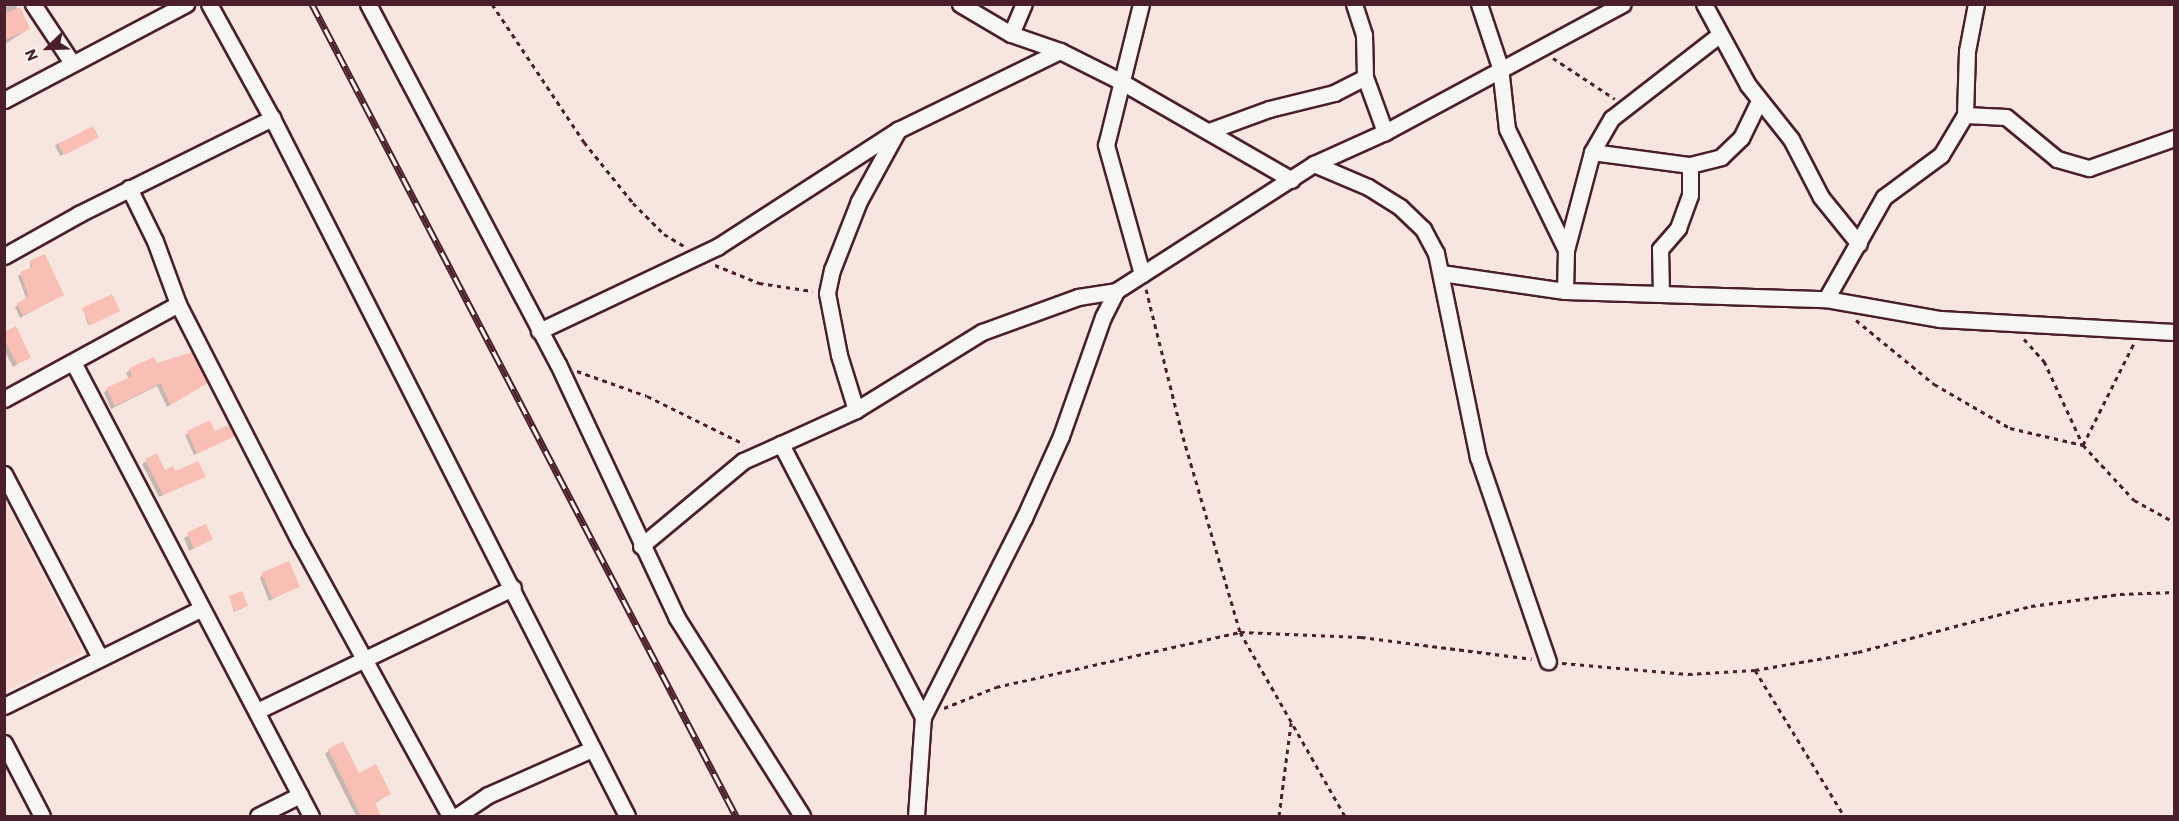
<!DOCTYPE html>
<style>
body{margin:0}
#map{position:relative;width:2179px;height:821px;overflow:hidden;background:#f7e6df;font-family:Itim,sans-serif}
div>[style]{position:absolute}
.built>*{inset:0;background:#f8dad2}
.shadow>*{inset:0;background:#0003}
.building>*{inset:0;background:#fabfb4;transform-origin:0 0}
.path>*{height:3px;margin-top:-1.5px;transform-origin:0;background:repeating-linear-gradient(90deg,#4a1f2b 0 4.5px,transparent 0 9px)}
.roads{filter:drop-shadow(2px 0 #4a1f2b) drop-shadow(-2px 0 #4a1f2b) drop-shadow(0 2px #4a1f2b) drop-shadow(0 -2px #4a1f2b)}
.street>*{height:15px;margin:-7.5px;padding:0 7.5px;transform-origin:7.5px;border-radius:7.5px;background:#f6f6f2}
.rail>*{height:7px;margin-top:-3.5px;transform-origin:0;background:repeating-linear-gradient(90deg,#f6f6f2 0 14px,#4a1f2b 0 28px);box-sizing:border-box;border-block:2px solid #4a1f2b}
span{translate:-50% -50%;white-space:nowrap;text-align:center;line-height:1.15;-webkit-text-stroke:6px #f6f6f2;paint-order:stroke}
.frame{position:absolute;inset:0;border:6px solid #4a1f2b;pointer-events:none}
.north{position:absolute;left:18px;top:18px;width:60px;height:60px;-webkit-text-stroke:4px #f6f6f2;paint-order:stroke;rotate:247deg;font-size:16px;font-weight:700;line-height:24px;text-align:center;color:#4a1f2b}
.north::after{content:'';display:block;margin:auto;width:21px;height:27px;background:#4a1f2b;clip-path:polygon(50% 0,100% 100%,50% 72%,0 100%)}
</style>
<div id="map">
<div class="built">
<i style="clip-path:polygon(5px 500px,83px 652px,5px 692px,4px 692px)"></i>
</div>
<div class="shadow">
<i style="clip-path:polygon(4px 4px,15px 4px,28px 29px,4px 45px)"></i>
<i style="clip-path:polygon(97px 137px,60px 156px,55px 146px,58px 143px)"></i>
<i style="clip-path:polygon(30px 262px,62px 295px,20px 318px,15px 307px,26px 298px,18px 276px,30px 270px)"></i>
<i style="clip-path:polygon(83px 309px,117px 312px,88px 325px)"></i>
<i style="clip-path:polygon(4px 333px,29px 357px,13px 367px,4px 350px)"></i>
<i style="clip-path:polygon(157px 365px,206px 383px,167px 407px,157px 386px,111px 409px,104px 393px,107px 389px,129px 379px,126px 373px,130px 370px)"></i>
<i style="clip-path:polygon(209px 422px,215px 433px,230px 438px,194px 455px,185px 435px)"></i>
<i style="clip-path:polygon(156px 455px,164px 472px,204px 476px,159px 497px,142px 464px)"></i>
<i style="clip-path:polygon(205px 526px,211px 539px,189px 551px,184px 538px)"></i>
<i style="clip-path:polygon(263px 574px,298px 586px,269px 601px,260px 578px)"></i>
<i style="clip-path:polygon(230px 598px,245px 607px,234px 612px)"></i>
<i style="clip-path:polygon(329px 750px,358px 775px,389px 794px,374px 804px,380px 816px,356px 816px,325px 754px)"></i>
</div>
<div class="building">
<i style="clip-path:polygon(20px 7px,30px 29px,4px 40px,4px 14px)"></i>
<i style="left:93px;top:126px;width:13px;height:39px;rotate:63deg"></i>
<i style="clip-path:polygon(45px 254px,64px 295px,23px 316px,17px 303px,27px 298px,28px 294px,20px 272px,33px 267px,29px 261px)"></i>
<i style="left:112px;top:294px;width:19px;height:33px;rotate:65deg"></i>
<i style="clip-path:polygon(16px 326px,31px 358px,17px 364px,4px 339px,4px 332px)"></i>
<i style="clip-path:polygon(192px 352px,208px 383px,170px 405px,161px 383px,115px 406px,106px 388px,132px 376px,129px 368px,154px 357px,157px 363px)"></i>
<i style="clip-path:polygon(210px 420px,215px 431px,229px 425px,235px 436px,197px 454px,187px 431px)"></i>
<i style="clip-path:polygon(157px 453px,165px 470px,173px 466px,176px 471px,198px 461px,206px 477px,163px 495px,145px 459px)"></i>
<i style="left:206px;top:524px;width:17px;height:21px;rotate:66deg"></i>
<i style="left:289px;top:561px;width:28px;height:30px;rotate:67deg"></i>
<i style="left:242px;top:591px;width:16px;height:14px;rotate:68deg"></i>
<i style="clip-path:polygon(343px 741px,359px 773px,376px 764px,391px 794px,375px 802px,381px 816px,361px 816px,328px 749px)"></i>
</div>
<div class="path">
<i style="left:492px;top:4px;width:166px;rotate:56.3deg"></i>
<i style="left:584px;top:142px;width:78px;rotate:51.2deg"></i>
<i style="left:633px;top:203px;width:44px;rotate:45deg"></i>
<i style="left:664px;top:234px;width:23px;rotate:31deg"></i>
<i style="left:1553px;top:58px;width:74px;rotate:33.5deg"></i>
<i style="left:715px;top:265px;width:48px;rotate:22.2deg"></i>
<i style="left:759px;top:283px;width:54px;rotate:8.6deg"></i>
<i style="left:1146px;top:289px;width:153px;rotate:76deg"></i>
<i style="left:1183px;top:437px;width:203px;rotate:73.7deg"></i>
<i style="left:1240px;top:632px;width:212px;rotate:60.3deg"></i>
<i style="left:1856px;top:320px;width:101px;rotate:39.4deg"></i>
<i style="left:1934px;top:384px;width:88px;rotate:30.1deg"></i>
<i style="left:2010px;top:428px;width:75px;rotate:13.1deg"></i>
<i style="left:2083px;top:445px;width:75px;rotate:47.2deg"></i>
<i style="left:2134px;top:500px;width:46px;rotate:28.8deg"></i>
<i style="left:2024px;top:339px;width:30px;rotate:48deg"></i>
<i style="left:2044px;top:361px;width:93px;rotate:65.1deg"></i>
<i style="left:2083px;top:445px;width:114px;rotate:-63.4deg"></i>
<i style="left:577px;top:371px;width:74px;rotate:19.7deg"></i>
<i style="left:647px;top:396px;width:108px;rotate:26.3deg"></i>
<i style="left:1562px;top:663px;width:126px;rotate:5deg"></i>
<i style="left:1688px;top:674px;width:67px;rotate:-3.4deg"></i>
<i style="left:1755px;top:670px;width:105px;rotate:-9.9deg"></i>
<i style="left:1858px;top:652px;width:179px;rotate:-14.9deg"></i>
<i style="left:2031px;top:606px;width:90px;rotate:-7.7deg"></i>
<i style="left:2120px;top:594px;width:54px;rotate:-2.1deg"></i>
<i style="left:1755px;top:670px;width:171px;rotate:58.6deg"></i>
<i style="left:944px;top:708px;width:56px;rotate:-22deg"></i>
<i style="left:996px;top:687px;width:250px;rotate:-12.7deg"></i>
<i style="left:1240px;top:632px;width:121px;rotate:2.4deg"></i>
<i style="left:1361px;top:637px;width:172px;rotate:7.3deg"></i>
<i style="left:1279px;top:816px;width:94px;rotate:-82.6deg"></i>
</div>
<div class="roads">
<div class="street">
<i style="left:33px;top:4px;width:71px;rotate:56.5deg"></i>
<i style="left:209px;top:4px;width:130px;rotate:61.1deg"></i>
<i style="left:272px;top:118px;width:783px;rotate:63.04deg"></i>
<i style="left:368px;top:4px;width:407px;rotate:62.2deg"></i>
<i style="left:558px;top:364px;width:280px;rotate:64.9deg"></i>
<i style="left:677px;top:618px;width:234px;rotate:57.7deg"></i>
<i style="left:960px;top:4px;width:59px;rotate:30.5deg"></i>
<i style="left:1011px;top:34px;width:52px;rotate:19.1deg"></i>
<i style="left:1060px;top:51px;width:67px;rotate:26.6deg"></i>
<i style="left:1120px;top:81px;width:198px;rotate:29.9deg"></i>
<i style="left:1141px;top:4px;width:145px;rotate:103.9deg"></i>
<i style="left:1106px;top:145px;width:134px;rotate:74.4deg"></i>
<i style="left:1354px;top:4px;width:33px;rotate:72deg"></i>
<i style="left:1364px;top:35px;width:42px;rotate:88.6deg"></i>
<i style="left:1365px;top:77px;width:59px;rotate:70deg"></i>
<i style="left:1479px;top:4px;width:66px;rotate:71.6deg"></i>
<i style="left:1500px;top:67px;width:62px;rotate:83.6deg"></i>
<i style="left:1507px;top:129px;width:135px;rotate:64deg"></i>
<i style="left:1566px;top:250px;width:41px;rotate:91.4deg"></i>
<i style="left:1704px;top:4px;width:92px;rotate:61.5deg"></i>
<i style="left:1748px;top:85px;width:69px;rotate:51.5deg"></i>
<i style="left:1791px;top:139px;width:65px;rotate:62.7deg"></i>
<i style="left:1821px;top:197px;width:60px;rotate:51deg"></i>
<i style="left:1976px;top:4px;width:48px;rotate:100.8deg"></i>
<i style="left:1967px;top:51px;width:64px;rotate:91.8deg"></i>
<i style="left:1965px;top:115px;width:41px;rotate:2.8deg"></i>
<i style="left:2006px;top:117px;width:66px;rotate:39.5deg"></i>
<i style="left:2057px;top:159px;width:33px;rotate:16deg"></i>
<i style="left:2089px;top:168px;width:90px;rotate:-19.4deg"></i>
<i style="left:1011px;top:34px;width:33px;rotate:-67deg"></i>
<i style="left:4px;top:100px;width:206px;rotate:-27.8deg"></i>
<i style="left:1209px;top:131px;width:64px;rotate:-20.1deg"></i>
<i style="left:1269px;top:109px;width:67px;rotate:-13.8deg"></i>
<i style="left:1334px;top:93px;width:35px;rotate:-27deg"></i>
<i style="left:1592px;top:152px;width:99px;rotate:7.6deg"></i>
<i style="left:1690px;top:165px;width:32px;rotate:-14deg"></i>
<i style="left:1721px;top:157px;width:28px;rotate:-44deg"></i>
<i style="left:1741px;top:138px;width:41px;rotate:-64.1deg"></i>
<i style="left:1314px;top:164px;width:59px;rotate:23.1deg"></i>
<i style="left:1368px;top:187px;width:38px;rotate:32deg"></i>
<i style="left:1400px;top:207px;width:32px;rotate:44deg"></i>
<i style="left:1423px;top:229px;width:27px;rotate:62deg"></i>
<i style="left:1436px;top:253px;width:208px;rotate:78.4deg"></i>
<i style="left:1478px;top:457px;width:216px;rotate:71.1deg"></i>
<i style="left:129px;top:188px;width:59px;rotate:63.9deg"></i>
<i style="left:155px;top:241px;width:67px;rotate:69.9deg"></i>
<i style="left:178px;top:304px;width:267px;rotate:62.9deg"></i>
<i style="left:300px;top:542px;width:312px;rotate:61.3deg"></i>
<i style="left:1566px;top:250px;width:101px;rotate:-75.1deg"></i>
<i style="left:1592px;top:152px;width:39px;rotate:-60deg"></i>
<i style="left:1612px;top:118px;width:135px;rotate:-37.8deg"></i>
<i style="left:4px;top:256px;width:86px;rotate:-29.2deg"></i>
<i style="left:79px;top:214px;width:216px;rotate:-26.4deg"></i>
<i style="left:1441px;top:273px;width:125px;rotate:8.3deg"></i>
<i style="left:1565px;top:291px;width:261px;rotate:1.8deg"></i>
<i style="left:1826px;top:299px;width:116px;rotate:10deg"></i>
<i style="left:1940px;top:319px;width:234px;rotate:3.2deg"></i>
<i style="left:1661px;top:293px;width:44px;rotate:-91.3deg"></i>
<i style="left:1660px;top:249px;width:28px;rotate:-49deg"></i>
<i style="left:1678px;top:228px;width:35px;rotate:-70deg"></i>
<i style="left:1690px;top:195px;width:30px;rotate:-90deg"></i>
<i style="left:1826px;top:299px;width:117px;rotate:-60.4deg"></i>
<i style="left:1884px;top:197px;width:71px;rotate:-36.4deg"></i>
<i style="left:1941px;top:155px;width:47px;rotate:-59deg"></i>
<i style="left:539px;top:331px;width:197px;rotate:-25.3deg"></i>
<i style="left:717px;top:247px;width:216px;rotate:-32.9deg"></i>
<i style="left:898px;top:130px;width:180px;rotate:-26deg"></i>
<i style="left:73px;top:362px;width:513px;rotate:62.34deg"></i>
<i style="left:4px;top:399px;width:198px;rotate:-28.6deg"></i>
<i style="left:856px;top:410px;width:58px;rotate:-107.2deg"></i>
<i style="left:839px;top:355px;width:63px;rotate:-101deg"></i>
<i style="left:827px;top:293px;width:24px;rotate:-78deg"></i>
<i style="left:832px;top:270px;width:74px;rotate:-68.6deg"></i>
<i style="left:859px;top:201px;width:81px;rotate:-61.2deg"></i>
<i style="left:4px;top:474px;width:205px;rotate:62.4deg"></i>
<i style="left:641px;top:546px;width:133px;rotate:-39.8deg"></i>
<i style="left:743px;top:461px;width:42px;rotate:-24.1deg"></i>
<i style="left:4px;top:706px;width:219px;rotate:-26.3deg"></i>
<i style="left:257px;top:711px;width:284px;rotate:-25.7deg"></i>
<i style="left:923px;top:717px;width:308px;rotate:-117.5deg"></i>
<i style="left:781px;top:444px;width:82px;rotate:-24.4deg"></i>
<i style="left:856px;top:410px;width:148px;rotate:-31.8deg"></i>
<i style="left:982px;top:332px;width:102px;rotate:-20deg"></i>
<i style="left:1078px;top:297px;width:38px;rotate:-9deg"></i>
<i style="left:1116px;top:291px;width:235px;rotate:-32.7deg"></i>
<i style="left:1314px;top:164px;width:78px;rotate:-24.3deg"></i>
<i style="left:1385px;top:132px;width:270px;rotate:-28.3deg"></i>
<i style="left:4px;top:743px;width:82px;rotate:62.5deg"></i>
<i style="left:258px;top:816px;width:47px;rotate:-26.6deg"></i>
<i style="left:457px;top:816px;width:37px;rotate:-34deg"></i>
<i style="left:488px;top:795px;width:114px;rotate:-23.9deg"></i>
<i style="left:916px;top:816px;width:99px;rotate:-86deg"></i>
<i style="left:923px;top:717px;width:223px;rotate:-63.1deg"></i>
<i style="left:1024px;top:518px;width:90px;rotate:-65.7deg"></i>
<i style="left:1061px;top:436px;width:126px;rotate:-70.6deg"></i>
<i style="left:1103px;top:317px;width:29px;rotate:-63deg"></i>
</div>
</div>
<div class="rail">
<i style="left:312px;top:4px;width:916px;rotate:62.43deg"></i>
</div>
<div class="frame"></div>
<div class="north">N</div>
</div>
